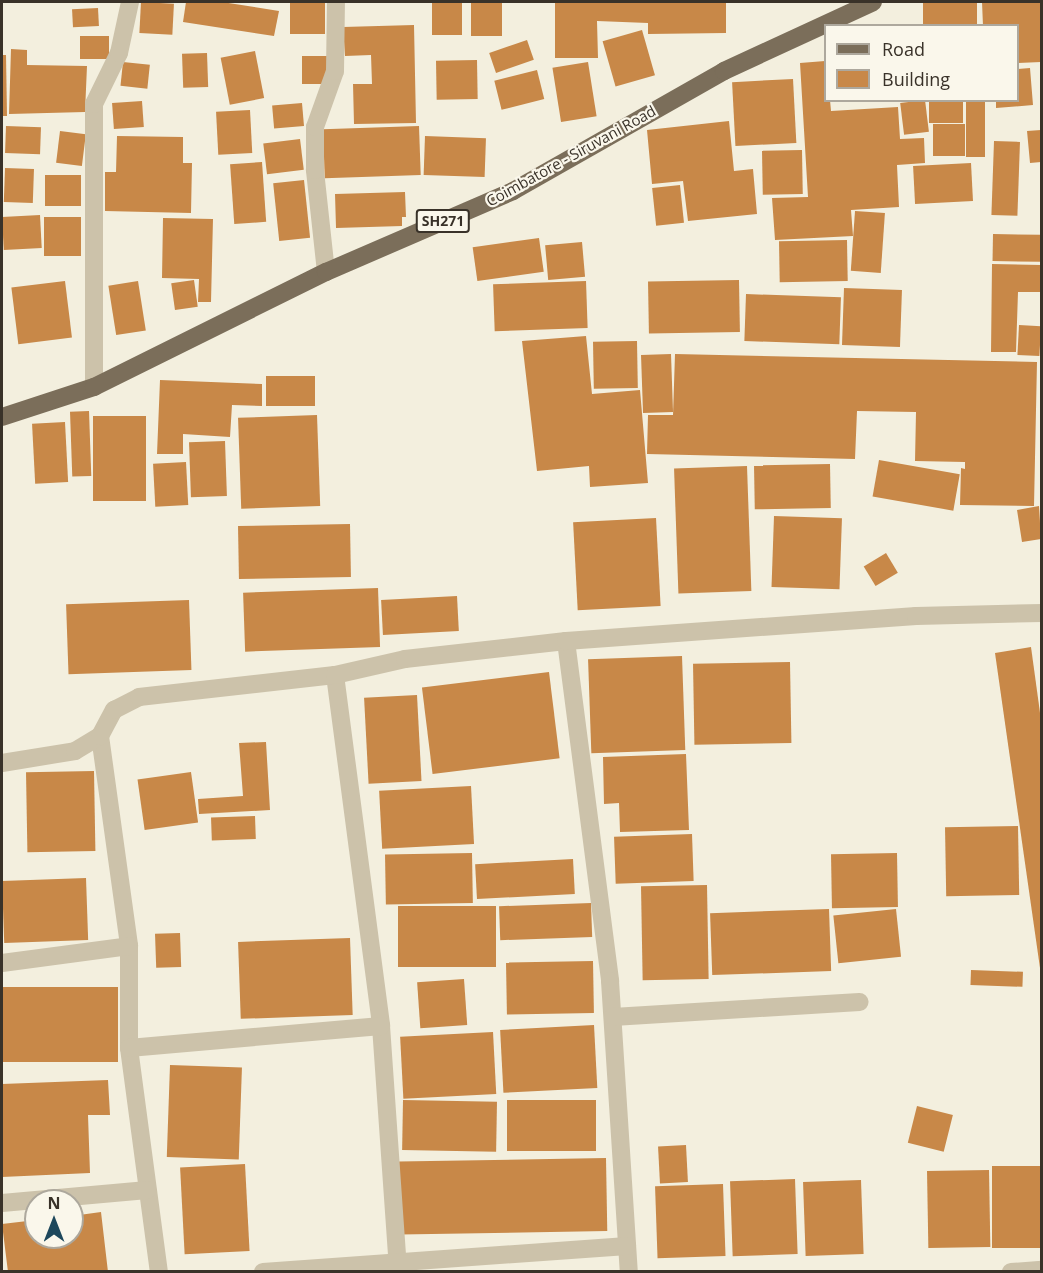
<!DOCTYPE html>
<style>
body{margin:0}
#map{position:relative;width:1043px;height:1273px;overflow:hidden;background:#f3efde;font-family:"Open Sans",sans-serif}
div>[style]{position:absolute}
.building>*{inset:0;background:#c88848;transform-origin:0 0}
.street>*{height:18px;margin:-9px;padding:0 9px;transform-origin:9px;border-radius:9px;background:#ccc2aa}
.primary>*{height:18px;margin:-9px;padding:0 9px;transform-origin:9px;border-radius:9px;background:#7b6e5a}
span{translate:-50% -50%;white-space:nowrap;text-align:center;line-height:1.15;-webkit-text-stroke:4.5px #faf7eb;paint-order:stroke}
.shield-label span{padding:2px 4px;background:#faf7eb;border:2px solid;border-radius:4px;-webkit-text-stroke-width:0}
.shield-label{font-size:14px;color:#393229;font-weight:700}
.street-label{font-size:15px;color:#393229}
.frame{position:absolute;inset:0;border:3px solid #393229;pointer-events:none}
.legend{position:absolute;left:824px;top:24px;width:195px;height:78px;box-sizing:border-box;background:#faf7eb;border:2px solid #ada89d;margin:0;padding:8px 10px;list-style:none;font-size:18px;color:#393229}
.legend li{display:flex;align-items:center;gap:12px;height:30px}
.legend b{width:30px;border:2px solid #ada89d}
.north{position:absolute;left:24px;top:1189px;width:60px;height:60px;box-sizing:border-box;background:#faf7eb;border:2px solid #ada89d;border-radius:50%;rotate:0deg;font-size:16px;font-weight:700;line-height:24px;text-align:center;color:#393229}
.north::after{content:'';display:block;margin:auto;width:21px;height:27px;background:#1e485c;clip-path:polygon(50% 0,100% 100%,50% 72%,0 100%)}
</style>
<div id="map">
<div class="building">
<i style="left:141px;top:2px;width:33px;height:31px;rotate:3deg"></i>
<i style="clip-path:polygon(186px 2px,222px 2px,279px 11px,274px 36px,183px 22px)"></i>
<i style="left:290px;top:2px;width:35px;height:32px"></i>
<i style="left:432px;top:2px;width:30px;height:33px"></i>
<i style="left:471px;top:2px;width:31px;height:34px"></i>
<i style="clip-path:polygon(555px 2px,726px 2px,726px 33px,648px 34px,648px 23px,597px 21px,598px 58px,555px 58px)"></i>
<i style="left:923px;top:2px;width:54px;height:24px"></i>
<i style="clip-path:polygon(982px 2px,1041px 2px,1041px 62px,1018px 63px,1018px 26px,983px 26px)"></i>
<i style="left:98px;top:8px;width:18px;height:26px;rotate:87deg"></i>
<i style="clip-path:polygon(414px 25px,416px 123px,354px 124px,353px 84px,372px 84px,371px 55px,345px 56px,343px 27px)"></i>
<i style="left:642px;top:30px;width:47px;height:41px;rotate:74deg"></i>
<i style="left:80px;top:36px;width:29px;height:23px"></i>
<i style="left:527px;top:40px;width:21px;height:40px;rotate:71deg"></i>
<i style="clip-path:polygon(11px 49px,27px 50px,27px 65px,87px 66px,85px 112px,9px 114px)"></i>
<i style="left:255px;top:51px;width:48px;height:35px;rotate:79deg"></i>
<i style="left:207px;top:53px;width:34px;height:25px;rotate:88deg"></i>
<i style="clip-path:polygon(2px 55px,6px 55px,7px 116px,2px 116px)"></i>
<i style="left:302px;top:56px;width:26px;height:28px"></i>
<i style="left:477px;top:60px;width:39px;height:41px;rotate:89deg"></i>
<i style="clip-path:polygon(825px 61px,825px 100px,830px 100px,831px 111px,898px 107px,900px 139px,924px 138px,925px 163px,897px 165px,899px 207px,851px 210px,853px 236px,775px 240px,772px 198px,808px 197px,800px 63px)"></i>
<i style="left:123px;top:62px;width:27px;height:24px;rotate:6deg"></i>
<i style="left:588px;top:62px;width:55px;height:36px;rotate:81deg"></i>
<i style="clip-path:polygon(1030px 68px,1033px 105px,996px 108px,996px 100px,1018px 100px,1018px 69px)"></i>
<i style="left:537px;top:70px;width:30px;height:44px;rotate:76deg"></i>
<i style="left:793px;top:79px;width:64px;height:61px;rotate:87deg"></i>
<i style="left:925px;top:100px;width:32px;height:25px;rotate:83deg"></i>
<i style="left:929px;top:100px;width:34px;height:23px"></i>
<i style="left:966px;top:100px;width:19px;height:57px"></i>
<i style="left:142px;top:101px;width:26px;height:30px;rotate:86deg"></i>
<i style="left:302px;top:103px;width:23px;height:30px;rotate:85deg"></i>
<i style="left:250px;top:110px;width:43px;height:34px;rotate:87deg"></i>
<i style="clip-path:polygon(729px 121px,734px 171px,753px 169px,757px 214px,688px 221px,683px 181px,652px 184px,647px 130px)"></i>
<i style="left:933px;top:124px;width:32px;height:32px"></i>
<i style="left:6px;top:126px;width:35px;height:27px;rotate:2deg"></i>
<i style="left:419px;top:126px;width:49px;height:96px;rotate:88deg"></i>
<i style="clip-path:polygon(1041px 130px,1041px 162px,1030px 163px,1027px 131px)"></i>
<i style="left:60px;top:131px;width:26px;height:32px;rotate:7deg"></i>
<i style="clip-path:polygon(117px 136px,183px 137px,183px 163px,192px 163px,191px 213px,105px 211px,105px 172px,116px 172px)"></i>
<i style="left:425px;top:136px;width:61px;height:39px;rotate:2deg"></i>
<i style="left:300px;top:139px;width:31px;height:37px;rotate:83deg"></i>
<i style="left:994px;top:141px;width:26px;height:74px;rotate:2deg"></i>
<i style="left:802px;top:150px;width:44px;height:40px;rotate:89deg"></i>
<i style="left:262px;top:162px;width:60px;height:32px;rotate:86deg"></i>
<i style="left:971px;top:163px;width:38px;height:58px;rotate:87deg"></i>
<i style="left:5px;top:168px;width:29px;height:34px;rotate:2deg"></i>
<i style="left:45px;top:175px;width:36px;height:31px"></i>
<i style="left:304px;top:180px;width:58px;height:31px;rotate:84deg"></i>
<i style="left:680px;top:185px;width:38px;height:28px;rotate:84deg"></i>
<i style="clip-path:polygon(405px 192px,406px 217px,402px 217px,402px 226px,336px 228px,335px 194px)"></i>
<i style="left:855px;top:211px;width:30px;height:60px;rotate:4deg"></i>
<i style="left:40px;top:215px;width:33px;height:38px;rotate:87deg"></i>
<i style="left:44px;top:217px;width:37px;height:39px"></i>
<i style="clip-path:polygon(163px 218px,213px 219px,211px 302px,198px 302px,199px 279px,162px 278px)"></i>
<i style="left:993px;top:234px;width:48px;height:27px;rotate:1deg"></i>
<i style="left:539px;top:238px;width:34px;height:67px;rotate:82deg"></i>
<i style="left:847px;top:240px;width:41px;height:68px;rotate:89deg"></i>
<i style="left:582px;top:242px;width:35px;height:37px;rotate:85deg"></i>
<i style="clip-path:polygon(992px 264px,1041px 265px,1041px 292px,1018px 292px,1016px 352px,991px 352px)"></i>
<i style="left:194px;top:280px;width:27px;height:23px;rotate:82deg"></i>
<i style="left:739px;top:280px;width:52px;height:91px;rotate:89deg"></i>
<i style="left:65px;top:281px;width:57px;height:54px;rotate:83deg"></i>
<i style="left:138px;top:281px;width:50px;height:30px;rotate:81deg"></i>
<i style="left:586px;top:281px;width:47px;height:93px;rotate:88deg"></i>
<i style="left:844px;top:288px;width:58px;height:57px;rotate:2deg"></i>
<i style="left:746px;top:294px;width:95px;height:47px;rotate:2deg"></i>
<i style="left:1019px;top:325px;width:22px;height:30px;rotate:3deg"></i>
<i style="clip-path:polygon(586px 336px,592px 394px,640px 390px,648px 483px,590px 487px,589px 466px,537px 471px,522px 341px)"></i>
<i style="left:637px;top:341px;width:47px;height:44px;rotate:89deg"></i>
<i style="left:671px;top:354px;width:58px;height:30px;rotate:88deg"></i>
<i style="clip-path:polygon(675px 354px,1037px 362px,1034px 506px,960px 505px,961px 468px,965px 469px,965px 462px,915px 461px,916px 412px,857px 411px,855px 459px,647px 454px,648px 415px,673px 415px)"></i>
<i style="left:266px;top:376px;width:49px;height:30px"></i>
<i style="clip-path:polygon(160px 380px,262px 384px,262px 406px,232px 405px,230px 437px,183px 434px,183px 454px,157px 454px)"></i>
<i style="left:89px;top:411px;width:65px;height:19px;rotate:88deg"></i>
<i style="left:317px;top:415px;width:91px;height:79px;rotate:88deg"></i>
<i style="left:93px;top:416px;width:53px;height:85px"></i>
<i style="left:65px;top:422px;width:60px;height:33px;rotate:87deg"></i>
<i style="left:225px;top:441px;width:55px;height:36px;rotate:88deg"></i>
<i style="left:879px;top:460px;width:82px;height:37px;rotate:10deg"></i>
<i style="left:186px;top:462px;width:43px;height:33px;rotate:87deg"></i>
<i style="left:830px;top:464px;width:44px;height:76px;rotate:89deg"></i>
<i style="left:747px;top:466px;width:125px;height:73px;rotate:88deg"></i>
<i style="clip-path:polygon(1039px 506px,1041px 539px,1022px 542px,1017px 510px)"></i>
<i style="left:774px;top:516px;width:68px;height:71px;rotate:2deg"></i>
<i style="left:656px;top:518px;width:88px;height:83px;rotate:87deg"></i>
<i style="left:350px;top:524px;width:53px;height:112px;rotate:89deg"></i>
<i style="left:886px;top:553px;width:23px;height:26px;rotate:59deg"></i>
<i style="left:378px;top:588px;width:59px;height:135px;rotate:88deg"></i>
<i style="left:457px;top:596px;width:35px;height:76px;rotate:87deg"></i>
<i style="left:189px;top:600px;width:70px;height:123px;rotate:88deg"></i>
<i style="clip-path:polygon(1031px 647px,1041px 720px,1040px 968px,995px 653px)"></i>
<i style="left:682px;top:656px;width:94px;height:94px;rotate:88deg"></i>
<i style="left:790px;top:662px;width:81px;height:97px;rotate:89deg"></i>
<i style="left:549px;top:672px;width:87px;height:128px;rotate:83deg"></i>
<i style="left:417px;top:695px;width:86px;height:53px;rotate:87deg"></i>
<i style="clip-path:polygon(266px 742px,270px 810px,199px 814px,198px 799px,243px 796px,239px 743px)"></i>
<i style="clip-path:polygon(686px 754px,689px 830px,620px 832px,619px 803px,604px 804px,603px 757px)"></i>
<i style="left:94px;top:771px;width:80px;height:68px;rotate:89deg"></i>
<i style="left:191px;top:772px;width:51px;height:54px;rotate:82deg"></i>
<i style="left:471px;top:786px;width:58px;height:92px;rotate:87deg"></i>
<i style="left:255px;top:816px;width:23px;height:44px;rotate:88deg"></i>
<i style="left:1018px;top:826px;width:69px;height:73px;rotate:89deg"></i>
<i style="left:692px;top:834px;width:47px;height:78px;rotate:88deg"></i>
<i style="left:472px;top:853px;width:50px;height:87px;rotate:89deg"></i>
<i style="left:897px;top:853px;width:54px;height:66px;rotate:89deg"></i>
<i style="left:573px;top:859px;width:35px;height:98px;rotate:87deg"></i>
<i style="left:86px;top:878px;width:62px;height:84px;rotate:88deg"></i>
<i style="left:707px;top:885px;width:94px;height:66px;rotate:89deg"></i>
<i style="left:591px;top:903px;width:34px;height:92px;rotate:88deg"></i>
<i style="left:496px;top:906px;width:61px;height:98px;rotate:90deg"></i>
<i style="left:829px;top:909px;width:62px;height:119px;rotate:88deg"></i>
<i style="left:896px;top:909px;width:48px;height:63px;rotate:84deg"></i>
<i style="left:180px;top:933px;width:34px;height:25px;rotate:88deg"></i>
<i style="left:350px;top:938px;width:77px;height:112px;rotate:88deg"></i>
<i style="left:593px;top:961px;width:52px;height:87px;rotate:89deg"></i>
<i style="left:971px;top:970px;width:52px;height:15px;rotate:2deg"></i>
<i style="left:464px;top:979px;width:46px;height:47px;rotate:86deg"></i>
<i style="left:118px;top:987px;width:75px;height:116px;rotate:90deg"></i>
<i style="left:594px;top:1025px;width:63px;height:94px;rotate:87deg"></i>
<i style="left:493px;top:1032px;width:62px;height:93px;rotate:87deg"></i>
<i style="left:170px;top:1065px;width:72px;height:92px;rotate:2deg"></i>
<i style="clip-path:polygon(108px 1080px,110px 1115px,88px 1115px,90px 1173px,2px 1177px,2px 1084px)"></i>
<i style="left:403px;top:1100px;width:94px;height:50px;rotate:1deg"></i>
<i style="left:596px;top:1100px;width:51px;height:89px;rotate:90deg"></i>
<i style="left:917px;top:1106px;width:37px;height:38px;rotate:14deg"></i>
<i style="left:686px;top:1145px;width:37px;height:28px;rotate:87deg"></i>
<i style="left:606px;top:1158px;width:73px;height:207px;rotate:89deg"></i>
<i style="left:245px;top:1164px;width:87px;height:65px;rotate:87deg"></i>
<i style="left:1041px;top:1166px;width:82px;height:49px;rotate:90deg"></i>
<i style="left:989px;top:1170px;width:77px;height:62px;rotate:89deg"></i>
<i style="left:795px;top:1179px;width:75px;height:65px;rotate:88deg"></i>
<i style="left:861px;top:1180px;width:74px;height:58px;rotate:88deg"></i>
<i style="left:723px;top:1184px;width:72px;height:68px;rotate:88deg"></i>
<i style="clip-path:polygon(101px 1212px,108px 1272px,8px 1272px,2px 1224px,36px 1220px,36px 1237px,72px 1237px,72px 1216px)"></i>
</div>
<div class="street">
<i style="left:326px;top:272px;width:103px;rotate:-96.2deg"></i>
<i style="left:315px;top:170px;width:43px;rotate:-90deg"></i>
<i style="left:315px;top:127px;width:59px;rotate:-70.3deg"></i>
<i style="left:335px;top:71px;width:69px;rotate:-89.2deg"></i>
<i style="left:94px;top:387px;width:283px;rotate:-90deg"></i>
<i style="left:94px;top:104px;width:57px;rotate:-63.9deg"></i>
<i style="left:119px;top:53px;width:52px;rotate:-77.8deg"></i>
<i style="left:566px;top:641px;width:343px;rotate:82.6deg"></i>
<i style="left:610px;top:981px;width:292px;rotate:86.3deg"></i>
<i style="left:335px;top:675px;width:354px;rotate:82.5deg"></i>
<i style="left:381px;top:1026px;width:247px;rotate:86deg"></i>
<i style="left:100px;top:736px;width:212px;rotate:82.1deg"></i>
<i style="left:129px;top:946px;width:102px;rotate:90deg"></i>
<i style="left:129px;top:1048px;width:226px;rotate:82.4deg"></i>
<i style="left:2px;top:763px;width:74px;rotate:-9.3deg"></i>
<i style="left:75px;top:751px;width:29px;rotate:-31deg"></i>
<i style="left:100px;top:736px;width:30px;rotate:-62deg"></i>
<i style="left:114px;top:710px;width:28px;rotate:-27deg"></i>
<i style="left:139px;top:697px;width:197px;rotate:-6.4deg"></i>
<i style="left:335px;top:675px;width:72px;rotate:-12.9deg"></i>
<i style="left:405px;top:659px;width:162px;rotate:-6.4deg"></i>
<i style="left:566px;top:641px;width:351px;rotate:-4.1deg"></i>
<i style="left:916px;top:616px;width:126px;rotate:-1.4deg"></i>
<i style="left:2px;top:963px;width:128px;rotate:-7.6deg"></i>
<i style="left:613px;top:1017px;width:247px;rotate:-3.5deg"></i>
<i style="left:129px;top:1048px;width:253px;rotate:-5deg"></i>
<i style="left:2px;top:1203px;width:146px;rotate:-5.1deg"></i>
<i style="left:263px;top:1272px;width:365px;rotate:-4.1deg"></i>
<i style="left:1011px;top:1272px;width:31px;rotate:-4deg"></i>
</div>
<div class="primary">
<i style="left:2px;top:417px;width:97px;rotate:-18.1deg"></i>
<i style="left:94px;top:387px;width:259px;rotate:-26.4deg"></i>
<i style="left:326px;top:272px;width:204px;rotate:-23.4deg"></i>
<i style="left:513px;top:191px;width:243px;rotate:-29.6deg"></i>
<i style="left:724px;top:71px;width:164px;rotate:-24.8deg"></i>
</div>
<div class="shield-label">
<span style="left:443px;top:221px">SH271</span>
</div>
<div class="street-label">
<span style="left:571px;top:156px;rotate:-29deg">Coimbatore - Siruvani Road</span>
</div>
<div class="frame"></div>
<ul class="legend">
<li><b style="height:8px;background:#7b6e5a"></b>Road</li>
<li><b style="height:16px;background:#c88848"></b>Building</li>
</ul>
<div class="north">N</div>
</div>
